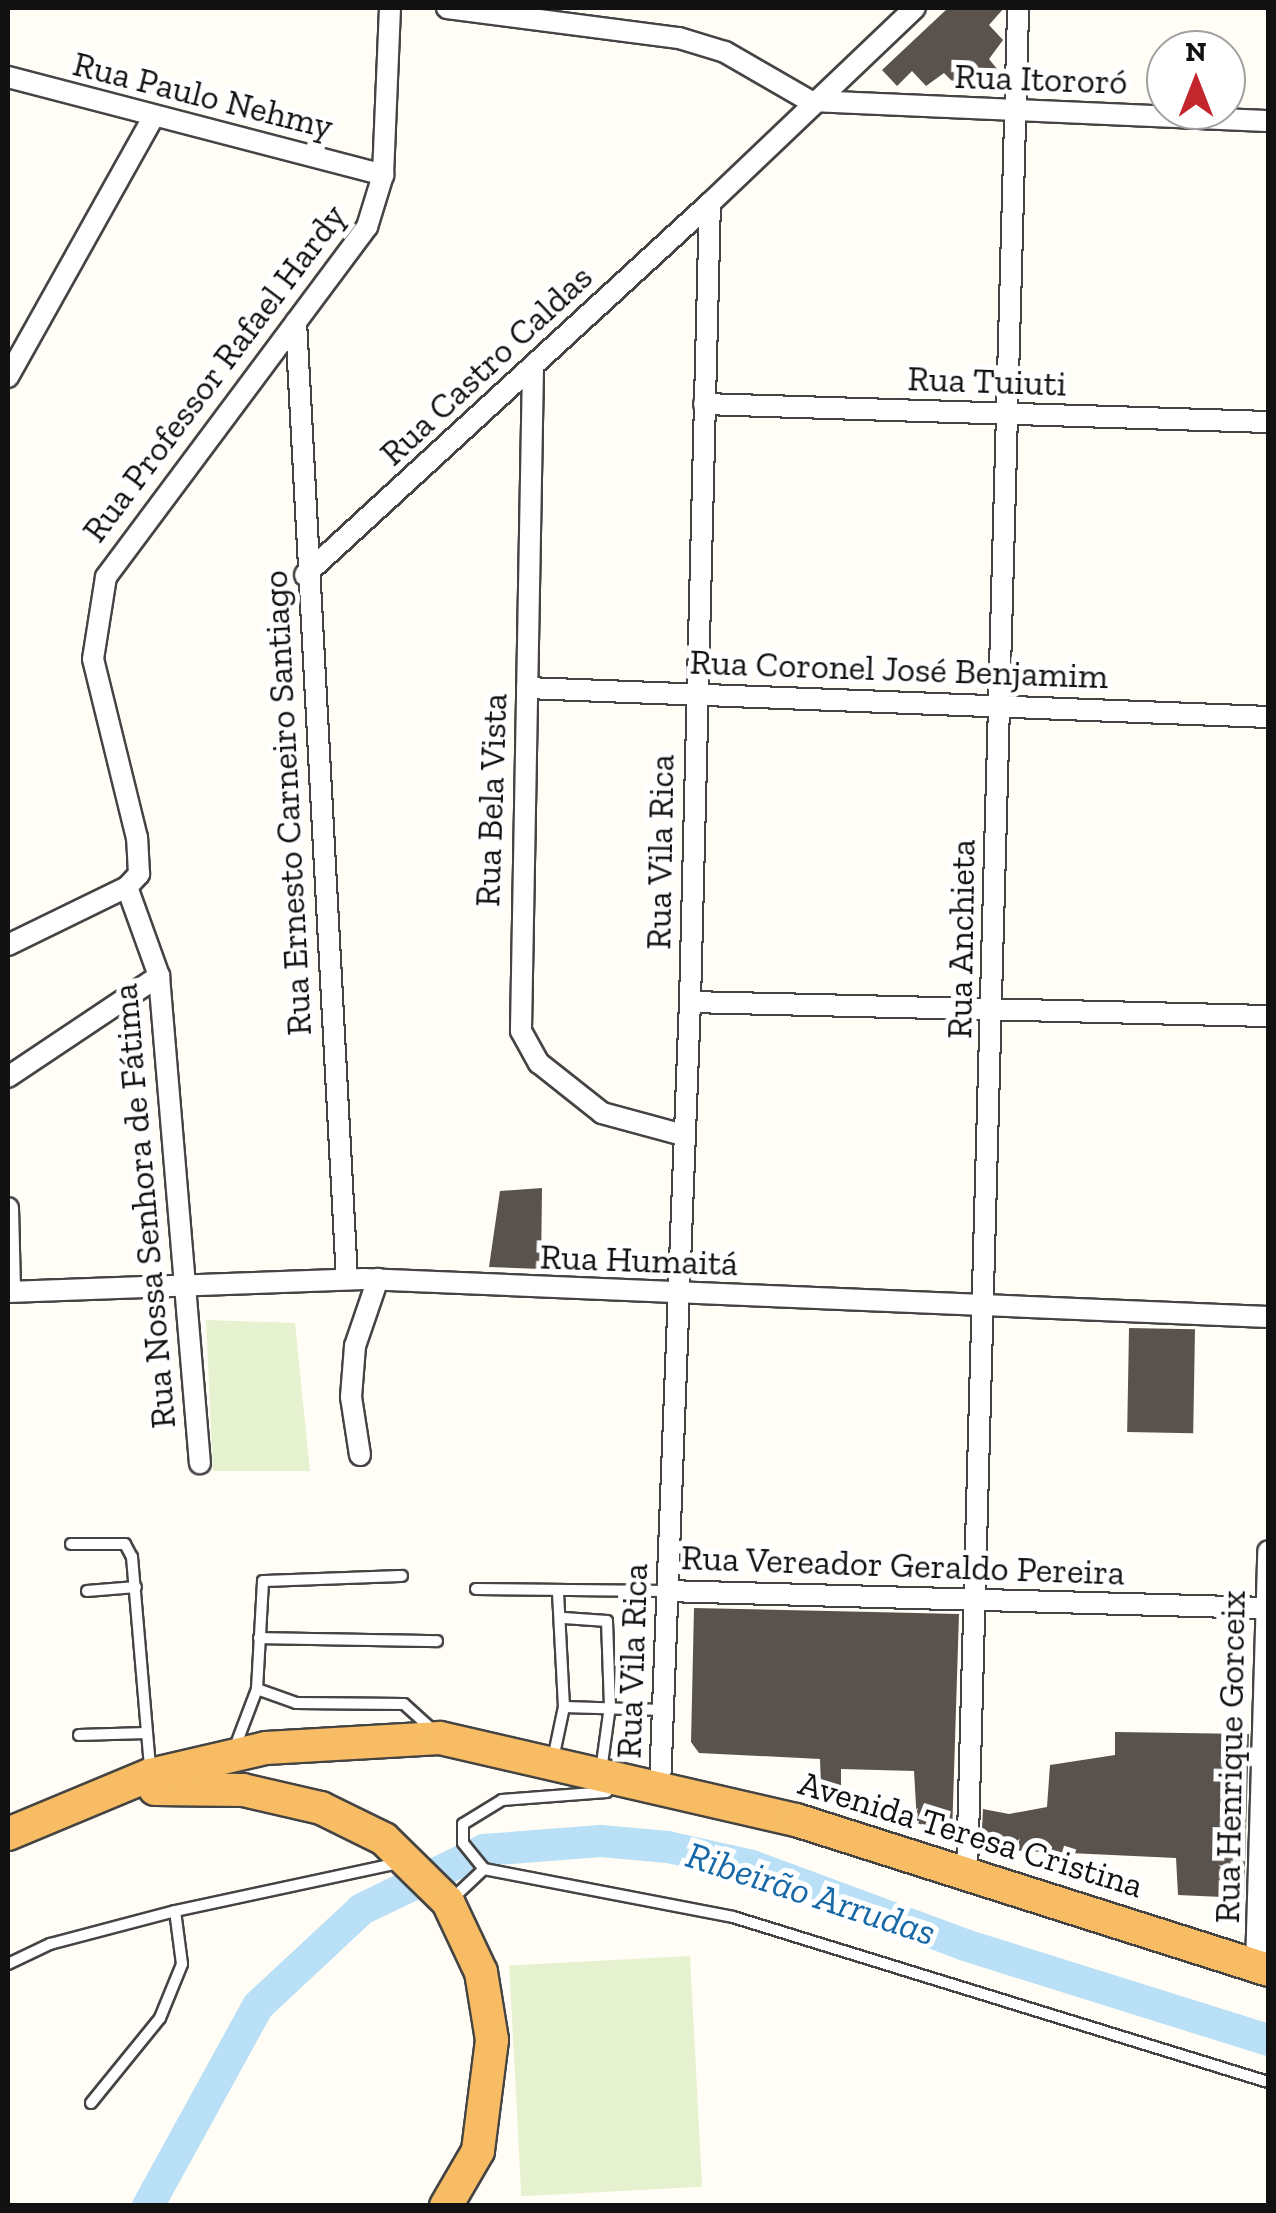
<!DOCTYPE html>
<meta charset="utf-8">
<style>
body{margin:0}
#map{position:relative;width:1276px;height:2213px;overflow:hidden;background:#fffdf5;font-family:"Zilla Slab",serif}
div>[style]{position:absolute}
.pitch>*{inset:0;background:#e6f2cf;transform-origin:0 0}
.river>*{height:32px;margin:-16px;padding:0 16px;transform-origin:16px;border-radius:16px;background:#b9e0f7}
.building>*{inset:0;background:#5a524d;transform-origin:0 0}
.roads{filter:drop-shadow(2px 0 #444) drop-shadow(-2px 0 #444) drop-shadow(0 2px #444) drop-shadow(0 -2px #444)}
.service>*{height:10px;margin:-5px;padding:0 5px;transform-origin:5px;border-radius:5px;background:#fff}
.minor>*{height:20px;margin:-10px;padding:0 10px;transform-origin:10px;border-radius:10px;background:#fff}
.trunk>*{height:32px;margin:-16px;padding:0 16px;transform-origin:16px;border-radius:16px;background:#f7bc64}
span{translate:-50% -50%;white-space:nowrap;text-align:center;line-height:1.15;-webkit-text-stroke:10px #fff;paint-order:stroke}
.street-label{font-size:35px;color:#111}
.water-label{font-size:38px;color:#1768a6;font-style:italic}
.frame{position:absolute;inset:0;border:10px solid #111;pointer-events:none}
.north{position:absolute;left:1146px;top:30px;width:100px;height:100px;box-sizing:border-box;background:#fff;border:2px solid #a0a0a0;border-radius:50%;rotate:0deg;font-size:28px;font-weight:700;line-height:40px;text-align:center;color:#111}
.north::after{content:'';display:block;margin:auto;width:35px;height:45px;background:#c4262e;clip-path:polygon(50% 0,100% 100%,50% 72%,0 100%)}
</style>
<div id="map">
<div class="pitch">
<i style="clip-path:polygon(206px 1320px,295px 1323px,310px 1471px,213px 1471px)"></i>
<i style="left:690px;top:1956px;width:231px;height:181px;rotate:87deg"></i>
</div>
<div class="river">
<i style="left:148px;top:2206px;width:228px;rotate:-61.2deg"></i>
<i style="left:258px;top:2006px;width:142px;rotate:-43deg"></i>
<i style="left:362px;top:1909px;width:136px;rotate:-25.8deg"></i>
<i style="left:484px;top:1850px;width:117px;rotate:-4.4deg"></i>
<i style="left:601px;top:1841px;width:67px;rotate:5.1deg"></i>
<i style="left:668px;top:1847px;width:86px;rotate:12.7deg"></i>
<i style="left:752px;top:1866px;width:227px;rotate:20.3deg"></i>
<i style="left:965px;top:1945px;width:318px;rotate:17.4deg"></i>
</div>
<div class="building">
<i style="clip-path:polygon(948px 8px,1004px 8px,989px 25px,1003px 40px,989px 59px,1002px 75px,987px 89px,973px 74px,958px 87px,944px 73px,926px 86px,912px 71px,897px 86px,882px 70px)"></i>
<i style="clip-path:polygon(542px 1188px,541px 1269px,489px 1267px,500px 1191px)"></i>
<i style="left:1129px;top:1328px;width:66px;height:104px;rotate:1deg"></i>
<i style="clip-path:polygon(694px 1608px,959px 1614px,952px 1835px,917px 1823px,914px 1771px,841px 1769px,841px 1786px,821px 1786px,820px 1759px,699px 1753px,691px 1742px)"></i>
<i style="clip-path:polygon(1115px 1732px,1249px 1734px,1244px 1898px,1178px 1895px,1176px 1858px,981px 1849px,983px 1809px,1009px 1814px,1047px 1807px,1050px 1765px,1115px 1755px)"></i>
</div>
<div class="roads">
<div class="service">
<i style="left:71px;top:1544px;width:54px"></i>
<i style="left:125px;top:1544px;width:15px;rotate:62deg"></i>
<i style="left:132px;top:1557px;width:213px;rotate:85.1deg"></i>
<i style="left:476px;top:1589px;width:189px;rotate:0.6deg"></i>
<i style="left:87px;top:1591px;width:49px;rotate:-4.7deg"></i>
<i style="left:564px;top:1618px;width:43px;rotate:4deg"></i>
<i style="left:607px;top:1621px;width:85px;rotate:88deg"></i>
<i style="left:610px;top:1706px;width:66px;rotate:97.9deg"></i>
<i style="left:259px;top:1638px;width:178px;rotate:1deg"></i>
<i style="left:257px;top:1689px;width:41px;rotate:19.7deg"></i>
<i style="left:296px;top:1703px;width:108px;rotate:0.5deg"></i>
<i style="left:404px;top:1704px;width:39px;rotate:42deg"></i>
<i style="left:564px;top:1707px;width:99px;rotate:1.7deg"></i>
<i style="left:79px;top:1735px;width:67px;rotate:-1.7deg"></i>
<i style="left:235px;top:1747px;width:62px;rotate:-69.2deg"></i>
<i style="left:257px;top:1689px;width:108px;rotate:-86.8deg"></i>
<i style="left:263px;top:1581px;width:139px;rotate:-2.1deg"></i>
<i style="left:553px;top:1759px;width:53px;rotate:-78.1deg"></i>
<i style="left:564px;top:1707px;width:115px;rotate:-93deg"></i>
<i style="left:484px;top:1869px;width:33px;rotate:-129deg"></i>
<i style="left:463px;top:1843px;width:19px;rotate:-90deg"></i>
<i style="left:463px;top:1824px;width:46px;rotate:-31.6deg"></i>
<i style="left:502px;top:1800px;width:105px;rotate:-4.4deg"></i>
<i style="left:451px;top:1900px;width:45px;rotate:-43.2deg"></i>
<i style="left:484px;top:1869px;width:254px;rotate:10.9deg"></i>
<i style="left:733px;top:1917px;width:560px;rotate:17.14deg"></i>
<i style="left:8px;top:1964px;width:47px;rotate:-25.5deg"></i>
<i style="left:50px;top:1944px;width:129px;rotate:-14.8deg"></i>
<i style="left:175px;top:1911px;width:228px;rotate:-12.1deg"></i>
<i style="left:91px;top:2103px;width:109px;rotate:-50.9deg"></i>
<i style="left:160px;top:2018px;width:58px;rotate:-67.8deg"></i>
<i style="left:182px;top:1964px;width:53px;rotate:-97.5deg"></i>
</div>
<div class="minor">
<i style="left:447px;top:8px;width:234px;rotate:7.4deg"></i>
<i style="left:679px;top:38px;width:48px;rotate:16.9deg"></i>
<i style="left:725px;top:52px;width:98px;rotate:30deg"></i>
<i style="left:810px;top:101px;width:458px;rotate:2.5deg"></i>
<i style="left:8px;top:77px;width:388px;rotate:14.6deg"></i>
<i style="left:296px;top:322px;width:958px;rotate:86.95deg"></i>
<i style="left:533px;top:368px;width:663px;rotate:91.04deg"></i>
<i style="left:521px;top:1031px;width:37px;rotate:61deg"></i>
<i style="left:539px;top:1063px;width:80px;rotate:38.4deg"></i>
<i style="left:602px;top:1113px;width:84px;rotate:15.2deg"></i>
<i style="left:8px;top:377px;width:299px;rotate:-60.8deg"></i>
<i style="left:704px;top:404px;width:564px;rotate:1.83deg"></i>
<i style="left:305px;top:575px;width:550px;rotate:-42.57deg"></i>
<i style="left:527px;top:688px;width:742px;rotate:2.24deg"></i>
<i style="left:127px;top:887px;width:95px;rotate:70.2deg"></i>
<i style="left:159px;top:976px;width:489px;rotate:85.2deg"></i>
<i style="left:8px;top:945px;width:132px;rotate:-26deg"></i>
<i style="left:127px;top:887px;width:18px;rotate:-47deg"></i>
<i style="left:139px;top:874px;width:36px;rotate:-93deg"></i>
<i style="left:137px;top:838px;width:184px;rotate:-103.8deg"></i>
<i style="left:93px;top:659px;width:83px;rotate:-81deg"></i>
<i style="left:106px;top:577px;width:437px;rotate:-53.3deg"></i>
<i style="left:367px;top:227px;width:54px;rotate:-72.9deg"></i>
<i style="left:383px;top:175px;width:167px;rotate:-87.6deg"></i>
<i style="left:690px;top:1002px;width:578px;rotate:1.39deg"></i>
<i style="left:8px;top:1077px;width:182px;rotate:-33.8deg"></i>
<i style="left:8px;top:1208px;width:83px;rotate:88.6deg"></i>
<i style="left:8px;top:1292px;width:356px;rotate:-2.1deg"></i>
<i style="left:364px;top:1279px;width:905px;rotate:2.41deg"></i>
<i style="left:360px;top:1455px;width:59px;rotate:-98.8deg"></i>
<i style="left:351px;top:1397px;width:51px;rotate:-85.5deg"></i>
<i style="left:355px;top:1346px;width:71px;rotate:-71.1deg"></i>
<i style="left:666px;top:1591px;width:602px;rotate:1.62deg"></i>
<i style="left:660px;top:1786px;width:785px;rotate:-87.81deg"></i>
<i style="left:690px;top:1002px;width:799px;rotate:-88.57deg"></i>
<i style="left:710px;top:203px;width:283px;rotate:-43.6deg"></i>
<i style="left:967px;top:1873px;width:1866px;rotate:-88.43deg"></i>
<i style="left:1256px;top:1966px;width:415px;rotate:-88.3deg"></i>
</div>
<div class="trunk">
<i style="left:155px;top:1789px;width:88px;rotate:0.7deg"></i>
<i style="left:243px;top:1790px;width:80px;rotate:13deg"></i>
<i style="left:321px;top:1808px;width:70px;rotate:26.2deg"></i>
<i style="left:384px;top:1839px;width:90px;rotate:44.5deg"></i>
<i style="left:448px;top:1902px;width:77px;rotate:64.8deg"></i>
<i style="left:481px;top:1972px;width:69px;rotate:80.8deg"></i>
<i style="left:492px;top:2040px;width:112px;rotate:97.2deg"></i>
<i style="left:478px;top:2151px;width:64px;rotate:120.2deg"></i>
<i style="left:8px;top:1834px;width:154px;rotate:-22.6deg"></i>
<i style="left:150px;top:1775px;width:119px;rotate:-13.1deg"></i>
<i style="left:266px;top:1748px;width:174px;rotate:-3.3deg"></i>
<i style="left:440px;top:1738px;width:365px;rotate:13deg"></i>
<i style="left:796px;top:1820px;width:495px;rotate:17.6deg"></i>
</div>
</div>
<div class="street-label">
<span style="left:1041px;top:79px;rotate:2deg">Rua Itororó</span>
<span style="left:203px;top:95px;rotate:14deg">Rua Paulo Nehmy</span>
<span style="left:486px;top:365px;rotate:-43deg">Rua Castro Caldas</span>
<span style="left:214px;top:373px;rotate:-53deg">Rua Professor Rafael Hardy</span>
<span style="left:987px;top:381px;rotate:2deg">Rua Tuiuti</span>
<span style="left:899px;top:669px;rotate:2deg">Rua Coronel José Benjamim</span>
<span style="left:491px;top:800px;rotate:-88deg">Rua Bela Vista</span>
<span style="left:287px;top:803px;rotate:-93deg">Rua Ernesto Carneiro Santiago</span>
<span style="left:660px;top:852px;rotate:-89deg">Rua Vila Rica</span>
<span style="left:961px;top:939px;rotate:-89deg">Rua Anchieta</span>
<span style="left:144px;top:1206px;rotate:-95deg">Rua Nossa Senhora de Fátima</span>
<span style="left:639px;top:1260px;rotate:2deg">Rua Humaitá</span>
<span style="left:903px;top:1565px;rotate:2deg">Rua Vereador Geraldo Pereira</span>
<span style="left:632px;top:1661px;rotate:-88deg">Rua Vila Rica</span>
<span style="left:1230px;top:1757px;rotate:-89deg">Rua Henrique Gorceix</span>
<span style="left:971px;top:1834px;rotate:17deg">Avenida Teresa Cristina</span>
</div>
<div class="water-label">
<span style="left:811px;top:1894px;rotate:18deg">Ribeirão Arrudas</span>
</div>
<div class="frame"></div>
<div class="north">N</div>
</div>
